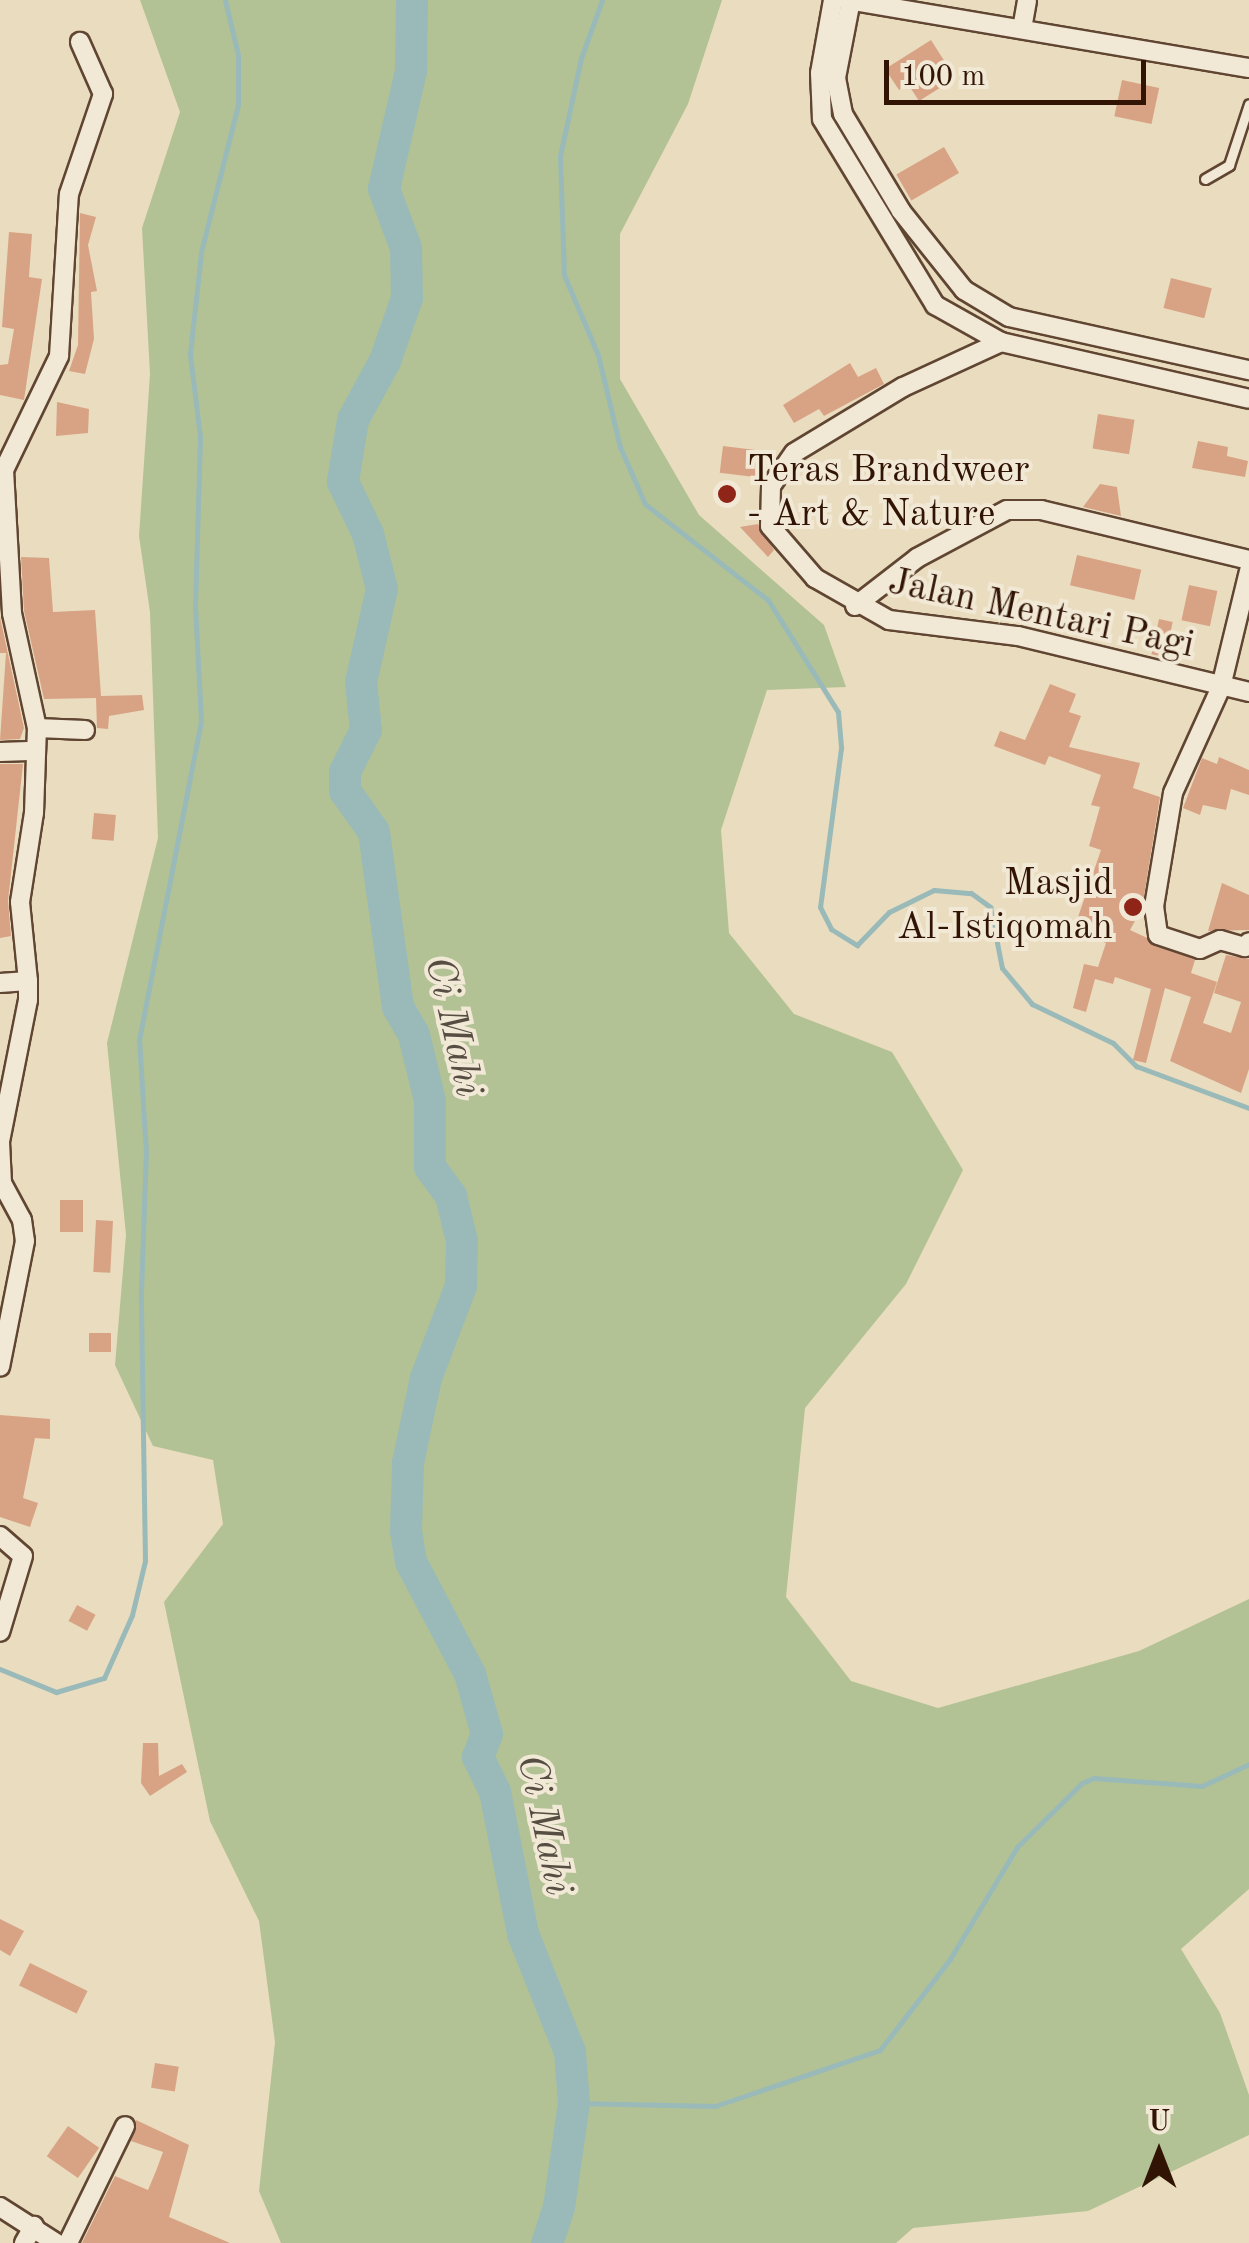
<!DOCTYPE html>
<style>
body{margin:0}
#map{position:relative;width:1249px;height:2243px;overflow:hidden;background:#eadcbe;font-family:"Old Standard TT",serif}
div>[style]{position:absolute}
.green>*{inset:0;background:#b2c295}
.stream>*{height:5px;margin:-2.5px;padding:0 2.5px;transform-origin:2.5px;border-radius:2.5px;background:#99bab8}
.river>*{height:32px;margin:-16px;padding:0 16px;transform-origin:16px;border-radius:16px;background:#99bab8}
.building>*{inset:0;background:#d8a385;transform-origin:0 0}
.roads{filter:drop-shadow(2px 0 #604632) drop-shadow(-2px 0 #604632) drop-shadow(0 2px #604632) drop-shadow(0 -2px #604632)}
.service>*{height:9px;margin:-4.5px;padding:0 4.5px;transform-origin:4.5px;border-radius:4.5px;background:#f1e8d5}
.minor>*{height:18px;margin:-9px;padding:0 9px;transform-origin:9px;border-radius:9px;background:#f1e8d5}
.dots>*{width:28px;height:28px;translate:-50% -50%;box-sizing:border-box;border:5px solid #f1e8d5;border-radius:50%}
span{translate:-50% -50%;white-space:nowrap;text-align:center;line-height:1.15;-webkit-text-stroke:8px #f1e8d5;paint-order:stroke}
.poi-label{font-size:38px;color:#321404}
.left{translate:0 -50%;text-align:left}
.right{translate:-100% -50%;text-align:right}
.street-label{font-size:38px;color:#321404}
.water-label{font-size:40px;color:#564e43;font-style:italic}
.north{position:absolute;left:1109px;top:2103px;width:100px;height:100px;-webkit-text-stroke:8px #f1e8d5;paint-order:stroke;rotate:0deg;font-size:28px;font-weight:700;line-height:40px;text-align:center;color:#321404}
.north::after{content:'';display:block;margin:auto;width:35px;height:45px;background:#321404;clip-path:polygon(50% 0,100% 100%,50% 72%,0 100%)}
.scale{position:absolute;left:884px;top:60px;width:262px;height:45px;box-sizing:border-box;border:5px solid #321404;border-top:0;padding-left:12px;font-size:30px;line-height:35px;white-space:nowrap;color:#321404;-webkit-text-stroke:8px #f1e8d5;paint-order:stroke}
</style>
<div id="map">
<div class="green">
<i style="clip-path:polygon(140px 0,722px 0,688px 104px,620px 234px,620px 379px,699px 515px,824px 625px,846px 687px,767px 690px,721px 830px,729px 933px,794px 1014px,892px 1052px,963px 1170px,906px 1284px,805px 1408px,786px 1597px,851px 1681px,938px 1708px,1139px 1651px,1249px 1599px,1249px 1889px,1181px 1949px,1220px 2013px,1249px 2095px,1249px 2135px,1088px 2211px,913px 2228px,896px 2243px,281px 2243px,259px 2191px,275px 2042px,259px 1921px,210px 1821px,164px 1602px,223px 1524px,213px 1460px,153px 1446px,115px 1365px,126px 1235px,107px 1043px,158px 838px,150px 612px,139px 536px,150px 374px,142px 228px,180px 112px)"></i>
</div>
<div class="stream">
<i style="left:602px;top:0;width:62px;rotate:109.9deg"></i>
<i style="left:581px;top:58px;width:100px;rotate:102.1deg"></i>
<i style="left:560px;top:156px;width:119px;rotate:88.1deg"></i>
<i style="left:564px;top:275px;width:87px;rotate:67deg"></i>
<i style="left:598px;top:355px;width:95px;rotate:76.6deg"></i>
<i style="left:620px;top:447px;width:62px;rotate:66.3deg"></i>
<i style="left:645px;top:504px;width:156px;rotate:38deg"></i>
<i style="left:768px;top:600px;width:132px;rotate:58deg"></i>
<i style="left:838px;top:712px;width:36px;rotate:85deg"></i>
<i style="left:841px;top:748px;width:160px;rotate:97.5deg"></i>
<i style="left:820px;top:907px;width:25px;rotate:63deg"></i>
<i style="left:831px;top:929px;width:31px;rotate:32deg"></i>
<i style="left:857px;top:945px;width:46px;rotate:-45.9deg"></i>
<i style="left:889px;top:912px;width:50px;rotate:-26.1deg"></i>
<i style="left:934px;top:890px;width:37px;rotate:5deg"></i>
<i style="left:971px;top:893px;width:24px;rotate:36deg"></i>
<i style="left:990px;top:907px;width:62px;rotate:78.9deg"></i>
<i style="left:1002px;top:968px;width:47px;rotate:50.2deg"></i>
<i style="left:1032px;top:1004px;width:90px;rotate:25.7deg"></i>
<i style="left:1113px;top:1043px;width:33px;rotate:45deg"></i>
<i style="left:1136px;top:1066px;width:121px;rotate:20.4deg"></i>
<i style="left:0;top:1669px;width:61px;rotate:22.3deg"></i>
<i style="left:56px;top:1692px;width:50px;rotate:-16.3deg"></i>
<i style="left:104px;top:1678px;width:69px;rotate:-66deg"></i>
<i style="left:132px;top:1615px;width:56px;rotate:-76.5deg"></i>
<i style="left:145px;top:1561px;width:268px;rotate:-90.9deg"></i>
<i style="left:141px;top:1293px;width:140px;rotate:-88deg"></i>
<i style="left:146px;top:1153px;width:113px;rotate:-93.5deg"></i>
<i style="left:139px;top:1040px;width:325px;rotate:-79deg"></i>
<i style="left:201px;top:721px;width:115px;rotate:-93deg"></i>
<i style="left:195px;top:606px;width:169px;rotate:-88.3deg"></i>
<i style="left:200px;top:437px;width:84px;rotate:-96.9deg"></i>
<i style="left:190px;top:354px;width:103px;rotate:-83.8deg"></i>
<i style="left:201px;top:252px;width:152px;rotate:-75.9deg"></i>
<i style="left:238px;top:105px;width:50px;rotate:-90deg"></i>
<i style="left:238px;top:55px;width:57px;rotate:-103.3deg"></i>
<i style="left:574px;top:2103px;width:141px;rotate:1.2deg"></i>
<i style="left:715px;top:2106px;width:174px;rotate:-18.7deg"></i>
<i style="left:880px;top:2050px;width:115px;rotate:-52.4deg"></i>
<i style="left:950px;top:1959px;width:131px;rotate:-59.1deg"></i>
<i style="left:1017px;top:1847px;width:91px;rotate:-44.6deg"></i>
<i style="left:1082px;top:1783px;width:13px;rotate:-23deg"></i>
<i style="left:1094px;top:1778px;width:108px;rotate:4.2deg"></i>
<i style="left:1202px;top:1786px;width:52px;rotate:-25.1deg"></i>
</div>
<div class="river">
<i style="left:412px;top:0;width:71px;rotate:90.8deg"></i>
<i style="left:411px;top:71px;width:121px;rotate:102.9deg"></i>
<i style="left:384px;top:189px;width:63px;rotate:69.6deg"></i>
<i style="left:406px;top:248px;width:50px;rotate:88.9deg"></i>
<i style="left:407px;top:298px;width:67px;rotate:109.2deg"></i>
<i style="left:385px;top:361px;width:67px;rotate:118.5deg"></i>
<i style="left:353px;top:420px;width:63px;rotate:99.2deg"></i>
<i style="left:343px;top:482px;width:58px;rotate:64.3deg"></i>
<i style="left:368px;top:534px;width:57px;rotate:75.7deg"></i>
<i style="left:382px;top:589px;width:95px;rotate:102.7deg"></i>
<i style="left:361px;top:682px;width:48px;rotate:84.1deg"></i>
<i style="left:366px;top:730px;width:47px;rotate:116.6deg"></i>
<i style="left:345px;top:772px;width:19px;rotate:90deg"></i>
<i style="left:345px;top:791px;width:50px;rotate:54.7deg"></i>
<i style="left:374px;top:832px;width:177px;rotate:82.2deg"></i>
<i style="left:398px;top:1007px;width:32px;rotate:60deg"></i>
<i style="left:414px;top:1035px;width:68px;rotate:76.4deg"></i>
<i style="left:430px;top:1101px;width:66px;rotate:90deg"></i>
<i style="left:430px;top:1167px;width:36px;rotate:54deg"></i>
<i style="left:451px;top:1196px;width:46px;rotate:76.3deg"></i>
<i style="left:462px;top:1241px;width:45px;rotate:91.3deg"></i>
<i style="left:461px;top:1286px;width:98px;rotate:110.8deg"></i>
<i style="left:426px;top:1378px;width:87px;rotate:102deg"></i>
<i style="left:408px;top:1463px;width:68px;rotate:91.7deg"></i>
<i style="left:406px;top:1531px;width:31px;rotate:81deg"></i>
<i style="left:411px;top:1562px;width:127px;rotate:62.2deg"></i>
<i style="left:470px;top:1674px;width:62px;rotate:74.2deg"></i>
<i style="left:487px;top:1734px;width:25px;rotate:111deg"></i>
<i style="left:478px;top:1757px;width:39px;rotate:64deg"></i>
<i style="left:495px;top:1792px;width:145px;rotate:78.8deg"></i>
<i style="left:523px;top:1934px;width:127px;rotate:68.3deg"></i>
<i style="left:570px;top:2052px;width:51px;rotate:85.5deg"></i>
<i style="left:574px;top:2103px;width:105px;rotate:98.2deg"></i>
<i style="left:559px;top:2207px;width:38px;rotate:108deg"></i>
</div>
<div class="building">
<i style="clip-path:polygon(931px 40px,945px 62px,933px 70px,943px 86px,919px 101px,908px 84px,899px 90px,885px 69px)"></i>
<i style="left:1122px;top:80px;width:38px;height:37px;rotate:12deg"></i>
<i style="left:944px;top:147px;width:30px;height:55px;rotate:60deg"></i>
<i style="clip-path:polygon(80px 213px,96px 217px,88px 245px,97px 291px,91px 292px,94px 339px,85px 374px,69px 371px,78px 345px)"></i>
<i style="clip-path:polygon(9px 232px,32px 234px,29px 277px,42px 279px,24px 400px,0 395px,0 365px,8px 364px,14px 329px,2px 327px)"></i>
<i style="left:1171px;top:278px;width:42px;height:31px;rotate:14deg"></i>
<i style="clip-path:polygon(850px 363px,858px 377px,876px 368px,884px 384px,824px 416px,819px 409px,794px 423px,783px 405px)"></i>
<i style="clip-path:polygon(57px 402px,89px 409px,88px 433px,56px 436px)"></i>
<i style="left:1098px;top:414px;width:37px;height:35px;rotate:9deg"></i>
<i style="clip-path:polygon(1198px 441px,1228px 447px,1227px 456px,1248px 461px,1245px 477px,1192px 468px)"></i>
<i style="left:723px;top:446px;width:39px;height:27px;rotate:7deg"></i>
<i style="clip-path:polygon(1100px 484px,1117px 487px,1121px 516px,1083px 507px)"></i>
<i style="clip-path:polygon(758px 524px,774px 550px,768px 557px,740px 527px)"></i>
<i style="left:1077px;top:555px;width:66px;height:31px;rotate:13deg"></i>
<i style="clip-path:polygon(21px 557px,49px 558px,53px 612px,95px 610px,101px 696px,142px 695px,144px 710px,109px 716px,108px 729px,97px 728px,96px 698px,44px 699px,24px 611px)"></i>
<i style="left:1189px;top:585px;width:29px;height:36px;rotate:12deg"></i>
<i style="clip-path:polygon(0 617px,24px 728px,20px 739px,0 740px,6px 653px,0 653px)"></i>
<i style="left:1159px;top:619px;width:14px;height:36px;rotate:12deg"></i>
<i style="clip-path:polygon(1050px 684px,1076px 694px,1069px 712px,1081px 716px,1069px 747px,1140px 763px,1133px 788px,1160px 797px,1142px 908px,1130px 930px,1195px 960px,1191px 973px,1217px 982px,1203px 1023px,1231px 1033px,1241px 1002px,1214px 993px,1226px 955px,1249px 959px,1249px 1069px,1241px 1093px,1170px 1061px,1191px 997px,1165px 988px,1146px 1063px,1133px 1060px,1151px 989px,1115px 977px,1113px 984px,1095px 979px,1086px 1012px,1073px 1008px,1084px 964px,1098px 967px,1106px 943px,1092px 938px,1097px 924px,1078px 917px,1101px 850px,1089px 846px,1100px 807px,1091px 805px,1101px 775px,1049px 756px,1045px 765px,994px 746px,1000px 731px,1025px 740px)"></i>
<i style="clip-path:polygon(1219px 757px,1249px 770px,1249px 795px,1231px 789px,1226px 810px,1203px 805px,1200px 815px,1183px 808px,1202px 758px,1217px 764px)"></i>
<i style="clip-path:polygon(0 764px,23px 764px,8px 901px,11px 936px,0 938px)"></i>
<i style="left:94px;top:813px;width:22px;height:26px;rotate:5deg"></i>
<i style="clip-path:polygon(1222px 883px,1249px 895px,1249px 930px,1208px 931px)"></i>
<i style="left:60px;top:1200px;width:23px;height:32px"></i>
<i style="left:96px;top:1220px;width:17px;height:52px;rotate:3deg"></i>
<i style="left:89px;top:1333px;width:22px;height:19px"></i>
<i style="clip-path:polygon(0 1415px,50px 1419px,50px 1439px,35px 1438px,23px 1498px,38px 1503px,30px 1527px,0 1517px)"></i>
<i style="left:77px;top:1605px;width:21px;height:18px;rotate:28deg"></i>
<i style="clip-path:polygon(143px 1743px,158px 1743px,159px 1776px,182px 1764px,187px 1772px,150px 1796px,141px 1783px)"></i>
<i style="clip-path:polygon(0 1919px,24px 1931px,10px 1956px,0 1950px)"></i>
<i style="left:30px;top:1963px;width:64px;height:25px;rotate:26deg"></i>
<i style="left:155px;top:2063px;width:24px;height:25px;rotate:9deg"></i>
<i style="clip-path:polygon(136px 2120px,189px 2145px,169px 2217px,230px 2243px,82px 2243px,115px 2176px,148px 2190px,156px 2171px,163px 2152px,131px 2141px)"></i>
<i style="left:68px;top:2126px;width:38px;height:37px;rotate:35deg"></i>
</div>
<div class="roads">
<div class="service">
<i style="left:1205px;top:179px;width:28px;rotate:-30deg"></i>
<i style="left:1229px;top:165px;width:64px;rotate:-71.8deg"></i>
</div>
<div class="minor">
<i style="left:833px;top:0;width:74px;rotate:100.1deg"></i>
<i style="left:820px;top:73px;width:46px;rotate:87.5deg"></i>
<i style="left:822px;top:119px;width:218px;rotate:58.7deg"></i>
<i style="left:935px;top:305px;width:76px;rotate:29.3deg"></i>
<i style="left:1001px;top:342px;width:254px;rotate:12.9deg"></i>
<i style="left:847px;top:0;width:408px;rotate:9.6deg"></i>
<i style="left:851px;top:0;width:79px;rotate:100.9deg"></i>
<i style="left:836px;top:78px;width:37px;rotate:79deg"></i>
<i style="left:843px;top:114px;width:113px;rotate:59.1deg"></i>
<i style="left:901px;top:211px;width:101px;rotate:51.4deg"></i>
<i style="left:964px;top:290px;width:52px;rotate:31deg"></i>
<i style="left:1009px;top:317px;width:246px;rotate:12.5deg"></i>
<i style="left:1022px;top:29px;width:29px;rotate:-80deg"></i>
<i style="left:1001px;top:342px;width:108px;rotate:155.3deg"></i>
<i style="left:903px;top:387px;width:127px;rotate:148.8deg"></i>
<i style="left:794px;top:453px;width:40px;rotate:124.9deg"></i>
<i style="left:771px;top:486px;width:40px;rotate:91.4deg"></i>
<i style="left:770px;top:526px;width:69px;rotate:49.1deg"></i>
<i style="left:815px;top:578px;width:85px;rotate:29.6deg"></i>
<i style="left:889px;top:620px;width:130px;rotate:7.1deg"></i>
<i style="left:1018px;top:636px;width:238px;rotate:13.6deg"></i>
<i style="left:1249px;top:571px;width:119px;rotate:103.6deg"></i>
<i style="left:1221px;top:687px;width:116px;rotate:114.4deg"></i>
<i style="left:1173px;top:793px;width:115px;rotate:99.5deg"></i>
<i style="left:1154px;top:906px;width:29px;rotate:82deg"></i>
<i style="left:1158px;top:935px;width:44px;rotate:18.4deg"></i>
<i style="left:1200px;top:949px;width:22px;rotate:-24deg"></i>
<i style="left:1220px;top:940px;width:26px;rotate:16deg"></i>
<i style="left:1245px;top:947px;width:6px;rotate:-51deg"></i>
<i style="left:855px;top:606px;width:78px;rotate:-37.7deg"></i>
<i style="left:917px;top:558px;width:102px;rotate:-28.1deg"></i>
<i style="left:1007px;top:510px;width:34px"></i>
<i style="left:1041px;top:510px;width:214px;rotate:13.5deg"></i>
<i style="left:37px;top:728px;width:48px;rotate:2.4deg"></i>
<i style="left:0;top:752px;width:36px;rotate:-2deg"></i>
<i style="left:28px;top:981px;width:79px;rotate:-95.8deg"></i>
<i style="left:20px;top:902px;width:90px;rotate:-81.1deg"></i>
<i style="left:34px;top:813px;width:85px;rotate:-88deg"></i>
<i style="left:37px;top:728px;width:118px;rotate:-102.3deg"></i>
<i style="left:12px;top:613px;width:143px;rotate:-93.2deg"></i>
<i style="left:4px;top:470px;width:127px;rotate:-64.2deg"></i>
<i style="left:59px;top:356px;width:162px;rotate:-86.5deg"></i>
<i style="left:69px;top:194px;width:106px;rotate:-71.2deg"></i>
<i style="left:103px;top:94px;width:57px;rotate:-113.9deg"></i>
<i style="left:0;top:983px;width:28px;rotate:-4deg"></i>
<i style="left:28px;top:981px;width:19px;rotate:90deg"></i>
<i style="left:28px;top:1000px;width:145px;rotate:101.2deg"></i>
<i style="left:0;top:1142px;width:41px;rotate:87.2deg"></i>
<i style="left:2px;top:1183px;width:42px;rotate:61.6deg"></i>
<i style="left:22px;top:1220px;width:21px;rotate:82deg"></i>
<i style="left:25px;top:1241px;width:128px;rotate:101.2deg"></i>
<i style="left:0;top:1536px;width:30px;rotate:41deg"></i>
<i style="left:23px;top:1556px;width:79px;rotate:106.8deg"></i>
<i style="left:0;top:2207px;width:67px;rotate:32.7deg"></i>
<i style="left:24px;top:2243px;width:20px;rotate:-60deg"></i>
<i style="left:68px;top:2243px;width:130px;rotate:-64deg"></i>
</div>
</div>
<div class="dots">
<i style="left:727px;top:494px;background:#8f2418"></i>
<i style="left:1133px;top:907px;background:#8f2418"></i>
</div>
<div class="poi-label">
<span class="left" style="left:747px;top:494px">Teras Brandweer<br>- Art &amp; Nature</span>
<span class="right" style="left:1113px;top:907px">Masjid<br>Al-Istiqomah</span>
</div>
<div class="street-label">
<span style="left:1041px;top:615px;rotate:12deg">Jalan Mentari Pagi</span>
</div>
<div class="water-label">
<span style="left:452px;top:1027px;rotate:77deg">Ci Mahi</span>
<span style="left:543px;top:1825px;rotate:78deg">Ci Mahi</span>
</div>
<div class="north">U</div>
<div class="scale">100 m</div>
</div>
